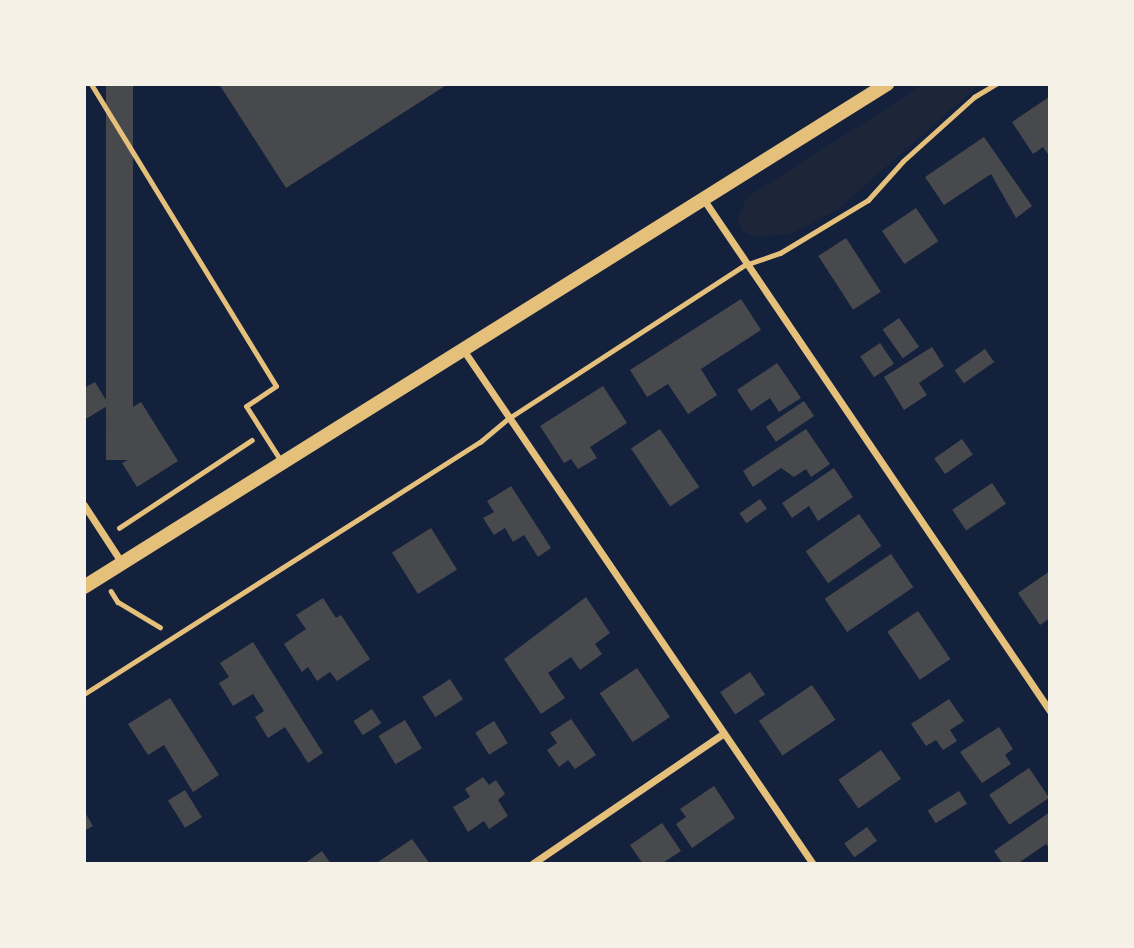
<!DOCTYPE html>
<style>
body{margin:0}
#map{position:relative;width:1134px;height:948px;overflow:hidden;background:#14213d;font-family:Jost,sans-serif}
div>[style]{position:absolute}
.green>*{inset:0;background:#1d2539}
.building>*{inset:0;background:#48494c;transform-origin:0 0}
.path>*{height:4.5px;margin:-2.25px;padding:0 2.25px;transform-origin:2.25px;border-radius:2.25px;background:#e5c07b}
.service>*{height:5px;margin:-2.5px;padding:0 2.5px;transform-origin:2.5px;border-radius:2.5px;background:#e5c07b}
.minor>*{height:7px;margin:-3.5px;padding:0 3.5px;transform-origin:3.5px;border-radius:3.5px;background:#e5c07b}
.secondary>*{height:14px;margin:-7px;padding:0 7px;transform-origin:7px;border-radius:7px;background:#e5c07b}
span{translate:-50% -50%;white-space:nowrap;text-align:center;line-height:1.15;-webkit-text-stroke:5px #f6f1e7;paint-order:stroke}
.frame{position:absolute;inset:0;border:86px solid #f6f1e7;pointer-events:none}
</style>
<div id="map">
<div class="green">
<i style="clip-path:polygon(925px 84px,980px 84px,837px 210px,790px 234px,754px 237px,742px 231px,738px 218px,747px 197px)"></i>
</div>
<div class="building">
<i style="left:106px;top:84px;width:27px;height:376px"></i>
<i style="clip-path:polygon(219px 84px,448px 84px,286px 188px)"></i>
<i style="clip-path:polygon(1049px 97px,1050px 98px,1050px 157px,1043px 147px,1033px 154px,1012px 122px)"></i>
<i style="clip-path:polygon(984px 137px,1032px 206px,1016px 218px,991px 174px,944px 205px,925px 177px)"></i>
<i style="left:916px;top:208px;width:40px;height:41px;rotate:56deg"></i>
<i style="left:846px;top:238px;width:64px;height:33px;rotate:57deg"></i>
<i style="clip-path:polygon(741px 299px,761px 330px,701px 369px,717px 395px,688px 414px,668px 384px,647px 397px,630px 370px)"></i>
<i style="left:899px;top:318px;width:35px;height:20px;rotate:55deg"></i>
<i style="left:880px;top:343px;width:25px;height:24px;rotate:56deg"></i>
<i style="clip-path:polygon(932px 347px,944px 366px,919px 383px,927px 395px,904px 410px,884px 377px)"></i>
<i style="left:985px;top:349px;width:16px;height:37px;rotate:55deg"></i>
<i style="clip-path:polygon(777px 363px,801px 398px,779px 412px,770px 398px,751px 411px,737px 390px)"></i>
<i style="clip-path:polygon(95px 382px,109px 405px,84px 420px,84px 388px)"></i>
<i style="clip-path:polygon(603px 386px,627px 423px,590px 447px,597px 458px,578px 469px,571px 459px,564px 463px,540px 426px)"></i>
<i style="left:804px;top:401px;width:18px;height:46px;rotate:56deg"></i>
<i style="clip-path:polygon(141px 402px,178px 461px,137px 487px,122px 463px,130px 459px,107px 423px)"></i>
<i style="left:660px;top:429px;width:70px;height:35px;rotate:56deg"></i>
<i style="clip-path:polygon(806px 429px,830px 464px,811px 477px,806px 469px,794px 477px,781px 468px,753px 487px,743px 471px)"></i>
<i style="left:962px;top:439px;width:19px;height:34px;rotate:55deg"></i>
<i style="clip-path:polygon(834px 468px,853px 497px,818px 521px,809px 506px,792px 518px,782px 503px)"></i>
<i style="left:992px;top:483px;width:25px;height:48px;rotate:56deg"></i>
<i style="clip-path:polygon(511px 486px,551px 548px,538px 557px,524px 535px,513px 542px,505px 528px,494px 535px,483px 518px,494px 512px,487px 501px)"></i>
<i style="left:760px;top:499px;width:12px;height:25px;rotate:55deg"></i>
<i style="left:859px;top:514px;width:39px;height:65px;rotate:55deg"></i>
<i style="left:431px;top:528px;width:49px;height:46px;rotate:58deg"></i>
<i style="left:891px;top:554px;width:40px;height:80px;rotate:56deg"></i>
<i style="clip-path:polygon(1050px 571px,1050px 618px,1040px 625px,1018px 593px)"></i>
<i style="clip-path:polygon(586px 597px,610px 633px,595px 644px,602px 654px,580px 670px,571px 657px,548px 673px,565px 698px,541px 714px,504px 659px)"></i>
<i style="clip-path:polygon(323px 598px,336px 618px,341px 615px,370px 659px,337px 681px,330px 672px,317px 681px,308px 667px,302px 672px,284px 644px,306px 629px,296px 615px)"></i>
<i style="left:918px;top:611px;width:58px;height:37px;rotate:56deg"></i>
<i style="clip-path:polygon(253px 642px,323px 753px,308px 763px,285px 727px,268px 738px,255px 717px,264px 711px,253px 694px,233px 706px,219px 683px,229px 677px,220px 663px)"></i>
<i style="left:637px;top:668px;width:59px;height:45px;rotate:56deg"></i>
<i style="left:750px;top:672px;width:27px;height:36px;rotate:56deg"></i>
<i style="left:450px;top:679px;width:24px;height:33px;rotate:57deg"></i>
<i style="left:812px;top:685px;width:42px;height:64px;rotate:56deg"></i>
<i style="clip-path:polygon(170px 698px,219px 775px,193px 792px,164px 745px,148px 755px,128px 724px)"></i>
<i style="clip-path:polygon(949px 699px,964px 721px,950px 730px,957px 741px,943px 750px,936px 740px,926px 746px,911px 724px)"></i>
<i style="left:372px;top:709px;width:17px;height:22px;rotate:57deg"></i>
<i style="clip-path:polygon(571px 719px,596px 755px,575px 769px,568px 760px,559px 767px,547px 750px,557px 743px,550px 733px)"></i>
<i style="left:405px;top:720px;width:33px;height:31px;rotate:59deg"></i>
<i style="left:494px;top:721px;width:26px;height:22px;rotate:58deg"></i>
<i style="clip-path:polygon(999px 727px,1013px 749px,1005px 755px,1011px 764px,982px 783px,960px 752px)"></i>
<i style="left:881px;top:750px;width:35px;height:52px;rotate:55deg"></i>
<i style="left:1029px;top:768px;width:36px;height:48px;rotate:56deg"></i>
<i style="clip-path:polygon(483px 777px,489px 785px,496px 780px,505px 794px,498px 800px,508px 816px,489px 829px,484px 821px,468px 832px,453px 807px,470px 797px,465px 789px)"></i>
<i style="clip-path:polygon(714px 786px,735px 818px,692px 848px,676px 824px,686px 817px,680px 809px)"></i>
<i style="left:185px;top:790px;width:32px;height:20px;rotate:58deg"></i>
<i style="left:959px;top:791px;width:15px;height:37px;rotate:58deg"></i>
<i style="clip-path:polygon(84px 811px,93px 826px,84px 831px)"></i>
<i style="clip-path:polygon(1050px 812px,1050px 849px,1046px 844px,1017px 864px,1003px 864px,994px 851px)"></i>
<i style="clip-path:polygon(662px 823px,681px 851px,661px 864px,643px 864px,630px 845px)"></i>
<i style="left:867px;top:827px;width:17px;height:28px;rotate:54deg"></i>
<i style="clip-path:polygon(412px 839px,430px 864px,375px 864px)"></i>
<i style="clip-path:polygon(322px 851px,331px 864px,304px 864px)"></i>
</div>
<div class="path">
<i style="left:119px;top:528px;width:159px;rotate:-33.5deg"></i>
<i style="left:111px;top:591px;width:13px;rotate:58deg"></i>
<i style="left:118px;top:602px;width:49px;rotate:30.8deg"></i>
</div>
<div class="service">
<i style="left:91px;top:84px;width:354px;rotate:58.5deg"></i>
<i style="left:276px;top:386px;width:36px;rotate:146deg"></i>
<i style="left:246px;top:406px;width:65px;rotate:57.5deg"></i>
<i style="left:84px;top:694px;width:469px;rotate:-32.5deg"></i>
<i style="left:480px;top:442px;width:38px;rotate:-40deg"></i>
<i style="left:509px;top:418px;width:281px;rotate:-33deg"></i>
<i style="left:745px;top:265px;width:37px;rotate:-19deg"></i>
<i style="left:780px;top:253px;width:103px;rotate:-31.1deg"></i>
<i style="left:868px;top:200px;width:52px;rotate:-48.1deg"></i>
<i style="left:903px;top:161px;width:96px;rotate:-42deg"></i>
<i style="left:974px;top:97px;width:26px;rotate:-31deg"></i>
</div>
<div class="minor">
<i style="left:704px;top:200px;width:617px;rotate:55.9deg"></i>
<i style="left:464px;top:351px;width:620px;rotate:55.77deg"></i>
<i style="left:84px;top:505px;width:69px;rotate:56.8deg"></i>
<i style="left:532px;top:864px;width:232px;rotate:-34.3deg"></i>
</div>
<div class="secondary">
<i style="left:84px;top:587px;width:948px;rotate:-32.06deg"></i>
</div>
<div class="frame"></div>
</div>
